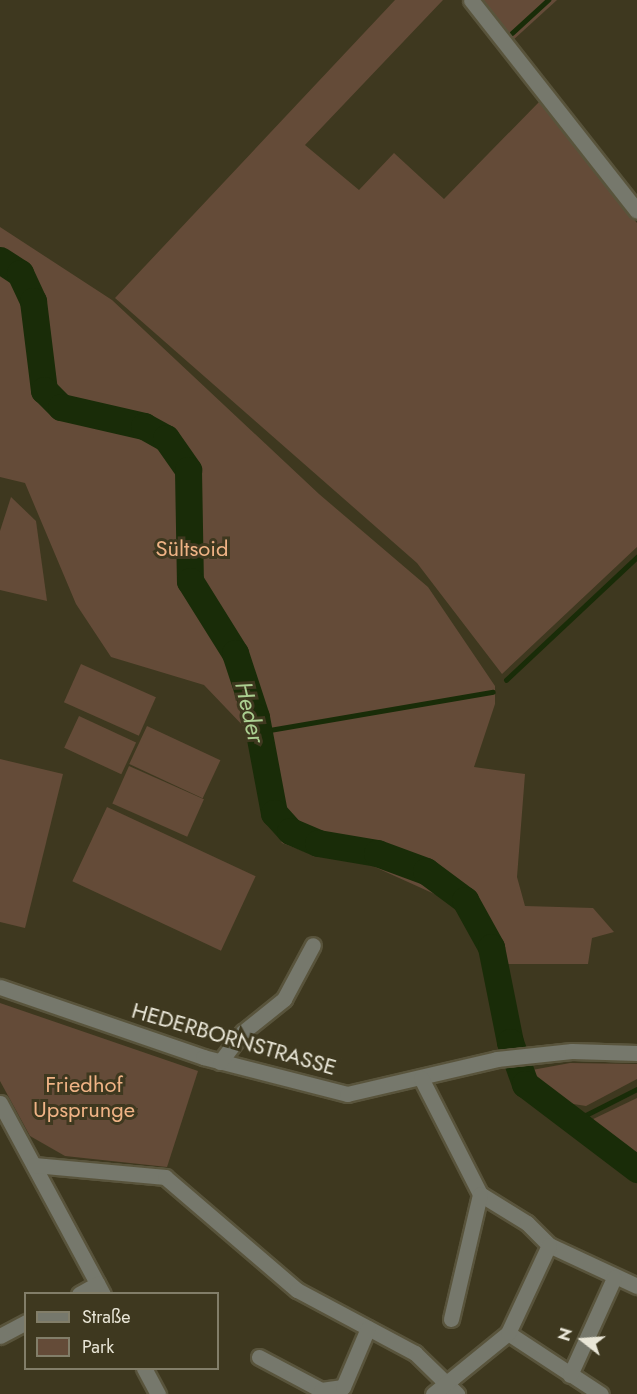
<!DOCTYPE html>
<meta charset="utf-8">
<style>
body{margin:0}
#map{position:relative;width:637px;height:1394px;overflow:hidden;background:#3e381f;font-family:Jost,sans-serif}
div>[style]{position:absolute}
.green>*{inset:0;background:#644b38;transform-origin:0 0}
.stream>*{height:4.5px;margin:-2.25px;padding:0 2.25px;transform-origin:2.25px;border-radius:2.25px;background:#192c08}
.river>*{height:27px;margin:-13.5px;padding:0 13.5px;transform-origin:13.5px;border-radius:13.5px;background:#192c08}
.roads{filter:drop-shadow(2px 0 #59543c) drop-shadow(-2px 0 #59543c) drop-shadow(0 2px #59543c) drop-shadow(0 -2px #59543c)}
.minor>*{height:15px;margin:-7.5px;padding:0 7.5px;transform-origin:7.5px;border-radius:7.5px;background:#76786c}
span{translate:-50% -50%;white-space:nowrap;text-align:center;line-height:1.15;-webkit-text-stroke:6px #3e381f;paint-order:stroke}
.park-label{font-size:22px;color:#efb385}
.street-label{font-size:22px;color:#e9e6d7}
.water-label{font-size:24px;color:#abcf91;font-style:italic}
.legend{position:absolute;left:24px;top:1292px;width:195px;height:78px;box-sizing:border-box;background:#3e381f;border:2px solid #827e69;margin:0;padding:8px 10px;list-style:none;font-size:18px;color:#e9e6d7}
.legend li{display:flex;align-items:center;gap:12px;height:30px}
.legend b{width:30px;border:2px solid #827e69}
.north{position:absolute;left:553px;top:1310px;width:60px;height:60px;-webkit-text-stroke:4px #3e381f;paint-order:stroke;rotate:287deg;font-size:16px;font-weight:700;line-height:24px;text-align:center;color:#e9e6d7}
.north::after{content:'';display:block;margin:auto;width:21px;height:27px;background:#e9e6d7;clip-path:polygon(50% 0,100% 100%,50% 72%,0 100%)}
</style>
<div id="map">
<div class="green">
<i style="clip-path:polygon(395px 0,443px 0,305px 145px,359px 190px,394px 153px,444px 199px,539px 102px,637px 223px,637px 547px,502px 674px,417px 563px,115px 298px)"></i>
<i style="clip-path:polygon(479px 0,557px 0,512px 41px)"></i>
<i style="clip-path:polygon(0 227px,112px 300px,319px 494px,428px 587px,495px 686px,495px 704px,474px 767px,525px 774px,517px 877px,525px 906px,593px 908px,614px 932px,592px 938px,588px 964px,504px 964px,502px 943px,492px 923px,496px 942px,487px 956px,461px 906px,366px 863px,308px 853px,282px 843px,262px 812px,247px 730px,204px 685px,111px 657px,76px 604px,25px 483px,0 477px)"></i>
<i style="clip-path:polygon(11px 497px,36px 521px,47px 601px,0 590px,0 531px)"></i>
<i style="left:81px;top:664px;width:82px;height:42px;rotate:24deg"></i>
<i style="left:79px;top:716px;width:63px;height:35px;rotate:25deg"></i>
<i style="left:147px;top:726px;width:81px;height:42px;rotate:25deg"></i>
<i style="clip-path:polygon(0 759px,63px 774px,25px 928px,0 922px)"></i>
<i style="left:129px;top:766px;width:82px;height:41px;rotate:24deg"></i>
<i style="left:107px;top:807px;width:164px;height:82px;rotate:25deg"></i>
<i style="clip-path:polygon(0 1003px,198px 1071px,167px 1167px,65px 1156px,30px 1136px,0 1081px)"></i>
<i style="clip-path:polygon(570px 1063px,637px 1064px,637px 1079px,586px 1106px,561px 1102px,536px 1081px,532px 1070px)"></i>
<i style="clip-path:polygon(637px 1098px,637px 1160px,587px 1122px)"></i>
</div>
<div class="stream">
<i style="left:512px;top:33px;width:49px;rotate:-42.5deg"></i>
<i style="left:506px;top:680px;width:180px;rotate:-43.2deg"></i>
<i style="left:258px;top:732px;width:238px;rotate:-9.7deg"></i>
<i style="left:572px;top:1122px;width:73px;rotate:-26.9deg"></i>
</div>
<div class="river">
<i style="left:0;top:260px;width:24px;rotate:33deg"></i>
<i style="left:20px;top:273px;width:31px;rotate:65deg"></i>
<i style="left:33px;top:301px;width:90px;rotate:83deg"></i>
<i style="left:44px;top:390px;width:24px;rotate:45deg"></i>
<i style="left:61px;top:407px;width:85px;rotate:12.9deg"></i>
<i style="left:144px;top:426px;width:25px;rotate:29deg"></i>
<i style="left:166px;top:438px;width:39px;rotate:55deg"></i>
<i style="left:188px;top:470px;width:111px;rotate:89deg"></i>
<i style="left:190px;top:581px;width:85px;rotate:58deg"></i>
<i style="left:235px;top:653px;width:67px;rotate:71.8deg"></i>
<i style="left:256px;top:717px;width:98px;rotate:79.4deg"></i>
<i style="left:274px;top:813px;width:24px;rotate:48deg"></i>
<i style="left:290px;top:831px;width:30px;rotate:23deg"></i>
<i style="left:318px;top:843px;width:60px;rotate:9.6deg"></i>
<i style="left:377px;top:853px;width:52px;rotate:20.2deg"></i>
<i style="left:426px;top:871px;width:49px;rotate:36.6deg"></i>
<i style="left:465px;top:900px;width:54px;rotate:61deg"></i>
<i style="left:491px;top:947px;width:97px;rotate:78.7deg"></i>
<i style="left:510px;top:1042px;width:45px;rotate:70.3deg"></i>
<i style="left:525px;top:1084px;width:141px;rotate:37.2deg"></i>
</div>
<div class="roads">
<div class="minor">
<i style="left:471px;top:0;width:268px;rotate:51.8deg"></i>
<i style="left:0;top:987px;width:215px;rotate:19deg"></i>
<i style="left:203px;top:1057px;width:149px;rotate:14.4deg"></i>
<i style="left:347px;top:1094px;width:154px;rotate:-13.1deg"></i>
<i style="left:497px;top:1059px;width:75px;rotate:-6.1deg"></i>
<i style="left:572px;top:1051px;width:65px;rotate:1.8deg"></i>
<i style="left:220px;top:1062px;width:38px;rotate:-53deg"></i>
<i style="left:243px;top:1032px;width:53px;rotate:-38.8deg"></i>
<i style="left:284px;top:999px;width:61px;rotate:-61.8deg"></i>
<i style="left:421px;top:1078px;width:130px;rotate:63deg"></i>
<i style="left:480px;top:1194px;width:55px;rotate:31.7deg"></i>
<i style="left:527px;top:1223px;width:31px;rotate:45deg"></i>
<i style="left:549px;top:1245px;width:97px;rotate:25deg"></i>
<i style="left:0;top:1103px;width:217px;rotate:61.7deg"></i>
<i style="left:34px;top:1165px;width:132px;rotate:5.2deg"></i>
<i style="left:165px;top:1177px;width:174px;rotate:40.6deg"></i>
<i style="left:297px;top:1290px;width:134px;rotate:28.1deg"></i>
<i style="left:415px;top:1353px;width:59px;rotate:44.3deg"></i>
<i style="left:79px;top:1294px;width:21px;rotate:-29deg"></i>
<i style="left:451px;top:1319px;width:128px;rotate:-76.9deg"></i>
<i style="left:508px;top:1333px;width:111px;rotate:33.3deg"></i>
<i style="left:0;top:1336px;width:30px;rotate:-28deg"></i>
<i style="left:259px;top:1357px;width:70px;rotate:28deg"></i>
<i style="left:321px;top:1390px;width:22px;rotate:-8deg"></i>
<i style="left:343px;top:1387px;width:64px;rotate:-67deg"></i>
<i style="left:144px;top:1368px;width:30px;rotate:62deg"></i>
<i style="left:570px;top:1375px;width:107px;rotate:-65.6deg"></i>
<i style="left:433px;top:1394px;width:97px;rotate:-39.1deg"></i>
<i style="left:508px;top:1333px;width:97px;rotate:-65deg"></i>
</div>
</div>
<div class="park-label">
<span style="left:192px;top:549px">Sültsoid</span>
<span style="left:84px;top:1097px">Friedhof<br>Upsprunge</span>
</div>
<div class="street-label">
<span style="left:234px;top:1039px;rotate:16deg">HEDERBORNSTRASSE</span>
</div>
<div class="water-label">
<span style="left:250px;top:712px;rotate:77deg">Heder</span>
</div>
<ul class="legend">
<li><b style="height:8px;background:#76786c"></b>Straße</li>
<li><b style="height:16px;background:#644b38"></b>Park</li>
</ul>
<div class="north">N</div>
</div>
